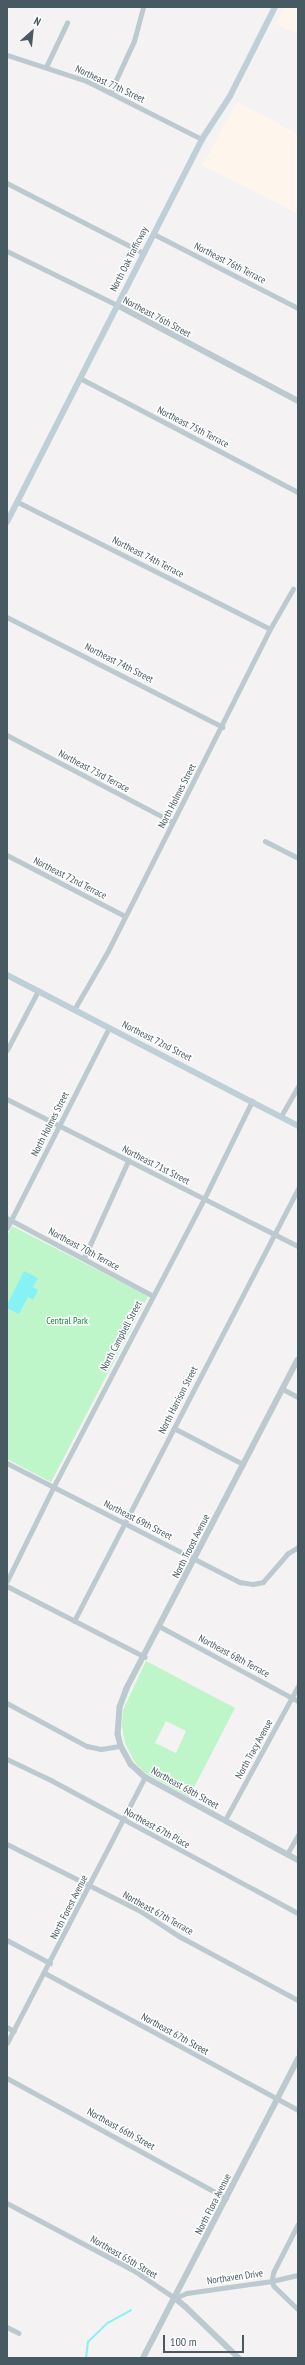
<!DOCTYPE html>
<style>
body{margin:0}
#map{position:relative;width:305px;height:2365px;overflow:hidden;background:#f4f2f2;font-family:"PT Sans Narrow",sans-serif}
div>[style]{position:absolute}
.commercial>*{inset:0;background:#fef6ec}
.green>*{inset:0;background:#bef5c9}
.water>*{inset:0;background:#87f2f6}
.stream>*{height:1.5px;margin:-0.75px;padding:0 0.75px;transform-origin:0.75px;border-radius:0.75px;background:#87f2f6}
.minor>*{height:4.5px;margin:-2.25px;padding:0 2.25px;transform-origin:2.25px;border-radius:2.25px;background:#bccad0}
.tertiary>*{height:5.5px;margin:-2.75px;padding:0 2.75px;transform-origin:2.75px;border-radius:2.75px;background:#bccad0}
.secondary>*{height:6px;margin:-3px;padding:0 3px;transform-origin:3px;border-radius:3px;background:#becfd7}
span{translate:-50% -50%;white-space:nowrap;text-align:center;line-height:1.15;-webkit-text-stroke:3px #fff;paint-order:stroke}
.street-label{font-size:10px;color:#475a62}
.park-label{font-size:10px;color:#0d8835}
.frame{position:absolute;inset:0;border:8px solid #475a62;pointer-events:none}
.north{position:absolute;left:12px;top:12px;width:40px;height:40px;-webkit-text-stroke:3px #fff;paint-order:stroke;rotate:27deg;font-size:11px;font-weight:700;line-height:16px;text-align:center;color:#475a62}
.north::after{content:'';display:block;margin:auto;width:14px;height:18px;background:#475a62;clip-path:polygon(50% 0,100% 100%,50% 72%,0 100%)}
.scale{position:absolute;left:163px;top:2335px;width:81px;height:18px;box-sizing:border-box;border:2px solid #475a62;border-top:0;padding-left:5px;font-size:12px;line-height:14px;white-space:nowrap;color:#475a62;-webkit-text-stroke:3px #fff;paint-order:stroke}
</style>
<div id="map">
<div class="commercial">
<i style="clip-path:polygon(284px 7px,298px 7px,298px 34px,275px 23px)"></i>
<i style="clip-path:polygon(237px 102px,298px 134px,298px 214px,202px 165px,206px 158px,218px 164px,207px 157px)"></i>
</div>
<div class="green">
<i style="clip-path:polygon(12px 1226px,148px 1296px,51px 1482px,7px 1459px,7px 1236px)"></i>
<i style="clip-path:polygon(evenodd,146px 1661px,235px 1708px,189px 1797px,144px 1772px,134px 1761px,125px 1743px,122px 1726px,123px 1710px,146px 1661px,166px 1721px,186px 1731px,176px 1753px,155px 1743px,166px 1721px)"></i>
</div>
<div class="water">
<i style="clip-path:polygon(24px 1271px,38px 1278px,33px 1287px,38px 1290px,33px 1300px,28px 1297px,19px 1314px,7px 1308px,7px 1305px)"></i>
</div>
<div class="stream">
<i style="left:86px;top:2358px;width:16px;rotate:-83deg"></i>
<i style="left:88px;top:2342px;width:28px;rotate:-44deg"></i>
<i style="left:108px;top:2323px;width:26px;rotate:-29deg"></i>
</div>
<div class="minor">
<i style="left:7px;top:55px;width:84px;rotate:18deg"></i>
<i style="left:87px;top:81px;width:129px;rotate:26.8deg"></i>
<i style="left:46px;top:67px;width:49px;rotate:-64.5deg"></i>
<i style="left:110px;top:93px;width:57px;rotate:-65.2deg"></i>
<i style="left:134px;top:41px;width:35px;rotate:-75deg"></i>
<i style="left:7px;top:183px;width:154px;rotate:27.1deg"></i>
<i style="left:154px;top:234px;width:162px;rotate:27.2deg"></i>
<i style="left:7px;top:251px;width:123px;rotate:26.1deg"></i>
<i style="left:80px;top:378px;width:246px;rotate:27.6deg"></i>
<i style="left:18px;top:502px;width:282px;rotate:26.7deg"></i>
<i style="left:7px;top:617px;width:242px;rotate:27deg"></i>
<i style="left:7px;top:735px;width:187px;rotate:27.7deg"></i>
<i style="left:265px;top:841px;width:37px;rotate:27deg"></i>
<i style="left:7px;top:855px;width:133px;rotate:27.3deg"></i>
<i style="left:74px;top:1010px;width:68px;rotate:-60deg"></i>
<i style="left:108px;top:951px;width:360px;rotate:-63.3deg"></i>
<i style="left:270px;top:629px;width:46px;rotate:-60.1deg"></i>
<i style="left:7px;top:1050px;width:67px;rotate:-62.3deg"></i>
<i style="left:7px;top:1099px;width:326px;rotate:26.8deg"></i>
<i style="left:281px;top:1116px;width:34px;rotate:-60deg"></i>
<i style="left:7px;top:1218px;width:164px;rotate:28deg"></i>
<i style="left:7px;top:1228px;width:225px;rotate:-63deg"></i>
<i style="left:84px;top:1258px;width:107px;rotate:-65.6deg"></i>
<i style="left:283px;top:1389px;width:17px;rotate:28deg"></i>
<i style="left:174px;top:1428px;width:78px;rotate:27.6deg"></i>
<i style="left:7px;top:1463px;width:262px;rotate:27.1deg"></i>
<i style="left:240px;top:1582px;width:13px;rotate:9deg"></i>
<i style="left:253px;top:1584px;width:10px;rotate:-11deg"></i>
<i style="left:263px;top:1582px;width:37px;rotate:-49deg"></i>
<i style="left:287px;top:1554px;width:13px;rotate:-32deg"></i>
<i style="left:7px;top:1581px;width:110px;rotate:-63.7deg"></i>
<i style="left:56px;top:1482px;width:319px;rotate:-62.4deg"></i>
<i style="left:204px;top:1199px;width:109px;rotate:-63.9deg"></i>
<i style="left:7px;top:1586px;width:155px;rotate:27.2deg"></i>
<i style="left:74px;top:1621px;width:488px;rotate:-62.6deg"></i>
<i style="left:161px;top:1627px;width:156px;rotate:28.4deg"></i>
<i style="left:7px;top:1703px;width:91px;rotate:28.3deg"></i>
<i style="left:87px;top:1746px;width:14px;rotate:12deg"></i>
<i style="left:101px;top:1749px;width:20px;rotate:-9deg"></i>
<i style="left:7px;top:1759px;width:49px;rotate:25.5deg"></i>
<i style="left:51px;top:1780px;width:281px;rotate:28.3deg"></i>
<i style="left:225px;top:1820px;width:153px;rotate:-61.4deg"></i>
<i style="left:7px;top:1844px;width:148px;rotate:26.6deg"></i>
<i style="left:139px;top:1910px;width:48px;rotate:33deg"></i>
<i style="left:179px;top:1936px;width:135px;rotate:28.3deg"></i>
<i style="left:287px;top:1854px;width:22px;rotate:-60deg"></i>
<i style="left:7px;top:1940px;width:49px;rotate:28.1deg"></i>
<i style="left:45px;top:1973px;width:288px;rotate:28.4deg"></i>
<i style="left:7px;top:2027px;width:8px;rotate:30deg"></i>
<i style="left:7px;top:2043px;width:300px;rotate:-62.6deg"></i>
<i style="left:7px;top:2078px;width:250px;rotate:28.7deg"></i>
<i style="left:7px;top:2203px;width:145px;rotate:28deg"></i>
<i style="left:135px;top:2271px;width:48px;rotate:34deg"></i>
<i style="left:175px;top:2298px;width:13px;rotate:-23deg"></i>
<i style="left:187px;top:2293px;width:86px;rotate:-8deg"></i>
<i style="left:272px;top:2281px;width:27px;rotate:-13deg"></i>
<i style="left:298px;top:2225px;width:53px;rotate:117.1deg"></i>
<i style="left:274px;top:2272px;width:9px;rotate:103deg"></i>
<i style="left:272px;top:2281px;width:5px;rotate:68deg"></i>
<i style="left:274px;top:2286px;width:33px;rotate:44deg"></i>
<i style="left:7px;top:2327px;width:13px;rotate:27deg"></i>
</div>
<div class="tertiary">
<i style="left:117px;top:305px;width:205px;rotate:27.9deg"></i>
<i style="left:298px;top:1360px;width:371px;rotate:117.5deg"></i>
<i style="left:127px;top:1689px;width:19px;rotate:111deg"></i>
<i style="left:120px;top:1707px;width:27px;rotate:94deg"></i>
<i style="left:118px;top:1734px;width:12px;rotate:76deg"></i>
<i style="left:121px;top:1746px;width:21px;rotate:61deg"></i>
<i style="left:131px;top:1764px;width:19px;rotate:43deg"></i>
<i style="left:145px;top:1777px;width:174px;rotate:28.5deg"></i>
<i style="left:175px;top:2298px;width:14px;rotate:39deg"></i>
<i style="left:186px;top:2307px;width:74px;rotate:43.9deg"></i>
<i style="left:143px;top:2358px;width:337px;rotate:-62.6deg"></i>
</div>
<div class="secondary">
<i style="left:7px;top:522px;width:430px;rotate:-63deg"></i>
<i style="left:202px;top:139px;width:51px;rotate:-56.9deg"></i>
<i style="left:230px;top:96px;width:100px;rotate:-63.2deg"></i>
<i style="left:7px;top:975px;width:328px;rotate:27.4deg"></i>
</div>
<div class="street-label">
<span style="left:110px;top:84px;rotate:25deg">Northeast 77th Street</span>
<span style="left:129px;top:259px;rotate:-63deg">North Oak Trafficway</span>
<span style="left:230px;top:263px;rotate:27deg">Northeast 76th Terrace</span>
<span style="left:157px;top:317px;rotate:28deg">Northeast 76th Street</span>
<span style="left:193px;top:427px;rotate:27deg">Northeast 75th Terrace</span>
<span style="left:148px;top:557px;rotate:27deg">Northeast 74th Terrace</span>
<span style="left:119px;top:663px;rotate:27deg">Northeast 74th Street</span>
<span style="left:94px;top:771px;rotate:28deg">Northeast 73rd Terrace</span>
<span style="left:177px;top:796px;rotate:-63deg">North Holmes Street</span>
<span style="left:70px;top:878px;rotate:27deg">Northeast 72nd Terrace</span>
<span style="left:157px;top:1041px;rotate:27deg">Northeast 72nd Street</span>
<span style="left:50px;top:1124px;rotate:-63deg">North Holmes Street</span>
<span style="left:156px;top:1165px;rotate:27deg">Northeast 71st Street</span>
<span style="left:84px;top:1249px;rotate:28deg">Northeast 70th Terrace</span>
<span style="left:121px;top:1336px;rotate:-62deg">North Campbell Street</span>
<span style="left:178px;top:1400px;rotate:-63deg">North Harrison Street</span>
<span style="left:138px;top:1520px;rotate:27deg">Northeast 69th Street</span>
<span style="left:191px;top:1546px;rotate:-63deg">North Troost Avenue</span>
<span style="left:234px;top:1656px;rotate:28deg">Northeast 68th Terrace</span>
<span style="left:254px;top:1749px;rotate:-61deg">North Tracy Avenue</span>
<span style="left:185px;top:1788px;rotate:29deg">Northeast 68th Street</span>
<span style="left:157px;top:1828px;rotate:29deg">Northeast 67th Place</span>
<span style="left:69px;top:1907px;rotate:-63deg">North Forest Avenue</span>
<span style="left:158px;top:1913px;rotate:29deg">Northeast 67th Terrace</span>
<span style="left:175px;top:2034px;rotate:29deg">Northeast 67th Street</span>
<span style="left:121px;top:2129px;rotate:29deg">Northeast 66th Street</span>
<span style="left:213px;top:2204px;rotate:-63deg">North Flora Avenue</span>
<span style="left:124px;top:2257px;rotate:30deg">Northeast 65th Street</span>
<span style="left:235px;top:2277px;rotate:-8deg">Northaven Drive</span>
</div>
<div class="park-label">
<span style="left:67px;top:1321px">Central Park</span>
</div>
<div class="frame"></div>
<div class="north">N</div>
<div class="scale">100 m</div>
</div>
